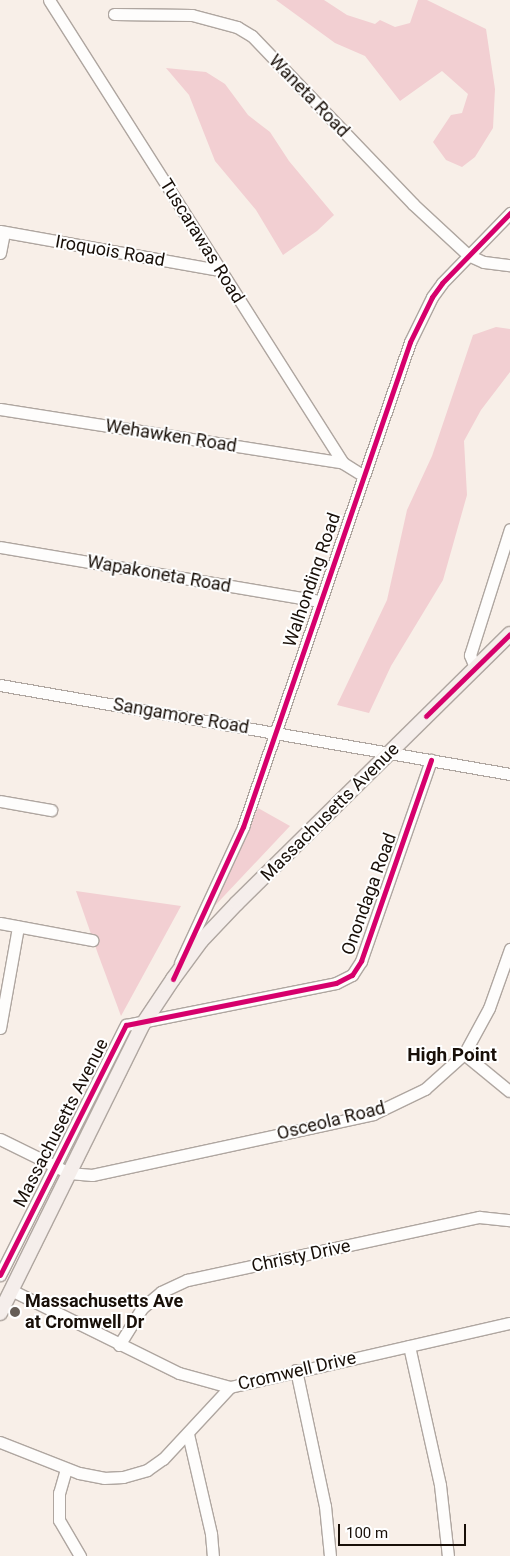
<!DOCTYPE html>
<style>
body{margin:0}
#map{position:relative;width:510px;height:1556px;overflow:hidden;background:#f8efe8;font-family:Roboto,sans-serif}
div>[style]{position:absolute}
.green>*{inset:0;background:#f2cfd2}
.roads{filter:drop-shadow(1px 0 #afa6a0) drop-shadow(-1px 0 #afa6a0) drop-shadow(0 1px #afa6a0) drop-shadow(0 -1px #afa6a0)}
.minor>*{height:11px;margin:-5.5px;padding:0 5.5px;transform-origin:5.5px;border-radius:5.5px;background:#fefdfc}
.major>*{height:14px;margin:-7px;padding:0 7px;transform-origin:7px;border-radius:7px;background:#f5eeeb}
.cycleway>*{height:5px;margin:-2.5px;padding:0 2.5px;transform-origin:2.5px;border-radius:2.5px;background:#d6006c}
.dots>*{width:14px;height:14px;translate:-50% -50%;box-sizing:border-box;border:2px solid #fff;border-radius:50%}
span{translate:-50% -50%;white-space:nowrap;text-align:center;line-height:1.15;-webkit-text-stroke:4px #fff;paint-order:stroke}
.street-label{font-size:18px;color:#180f08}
.poi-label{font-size:18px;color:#180f08;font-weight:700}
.left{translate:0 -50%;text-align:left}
.neighbourhood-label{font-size:19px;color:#180f08;font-weight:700}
.scale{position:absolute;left:338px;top:1524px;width:128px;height:22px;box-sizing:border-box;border:2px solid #180f08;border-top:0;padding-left:6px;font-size:15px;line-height:18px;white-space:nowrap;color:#180f08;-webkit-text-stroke:4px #fff;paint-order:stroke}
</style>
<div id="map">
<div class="green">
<i style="clip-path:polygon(276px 0,324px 0,347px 15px,375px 24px,380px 20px,395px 27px,410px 23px,418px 0,427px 0,486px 29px,495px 89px,493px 128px,475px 157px,462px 167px,446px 160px,433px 142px,451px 115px,462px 113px,468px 94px,442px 71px,400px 101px,365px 56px,335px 43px)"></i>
<i style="clip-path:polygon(166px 68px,206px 72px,225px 84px,248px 115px,270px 132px,289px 161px,334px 215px,317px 231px,283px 255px,256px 210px,215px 161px,189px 95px)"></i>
<i style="clip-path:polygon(496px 327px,510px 329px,510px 372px,481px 410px,464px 441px,467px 495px,443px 580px,391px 666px,369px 713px,337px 705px,387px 600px,407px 510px,432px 456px,473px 335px)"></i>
<i style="clip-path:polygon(258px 808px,290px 826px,208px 913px)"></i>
<i style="clip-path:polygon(76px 891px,181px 906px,121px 1016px,98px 954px)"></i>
</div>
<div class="roads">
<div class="minor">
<i style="left:49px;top:0;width:548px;rotate:57.58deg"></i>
<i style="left:343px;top:463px;width:22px;rotate:32deg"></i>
<i style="left:114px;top:14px;width:78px;rotate:0.7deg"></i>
<i style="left:192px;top:15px;width:47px;rotate:14.9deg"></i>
<i style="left:237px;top:27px;width:17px;rotate:31deg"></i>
<i style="left:252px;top:36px;width:233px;rotate:46.2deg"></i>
<i style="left:413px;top:204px;width:75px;rotate:42.8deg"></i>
<i style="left:468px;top:255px;width:17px;rotate:24deg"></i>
<i style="left:484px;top:262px;width:26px;rotate:7deg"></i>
<i style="left:0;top:231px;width:223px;rotate:10.1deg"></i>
<i style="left:0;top:253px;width:21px;rotate:-79deg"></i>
<i style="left:0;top:409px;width:347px;rotate:8.9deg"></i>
<i style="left:0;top:547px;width:323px;rotate:9.6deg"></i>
<i style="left:475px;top:667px;width:13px;rotate:-113deg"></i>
<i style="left:470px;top:655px;width:132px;rotate:-72.4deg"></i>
<i style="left:0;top:685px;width:518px;rotate:9.9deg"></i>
<i style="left:0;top:801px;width:52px;rotate:10deg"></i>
<i style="left:0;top:923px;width:94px;rotate:10.5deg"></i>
<i style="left:180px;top:963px;width:150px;rotate:-65.1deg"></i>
<i style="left:243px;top:827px;width:513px;rotate:-71deg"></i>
<i style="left:410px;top:342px;width:50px;rotate:-63.9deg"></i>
<i style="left:432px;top:297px;width:17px;rotate:-54deg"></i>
<i style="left:442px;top:283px;width:98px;rotate:-45.8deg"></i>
<i style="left:0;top:1028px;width:103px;rotate:-79.9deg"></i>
<i style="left:464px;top:1054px;width:58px;rotate:39.4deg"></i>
<i style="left:0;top:1139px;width:77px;rotate:26.2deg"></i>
<i style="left:69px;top:1173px;width:23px;rotate:5deg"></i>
<i style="left:92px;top:1175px;width:288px;rotate:-12.2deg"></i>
<i style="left:373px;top:1114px;width:58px;rotate:-25.7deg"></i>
<i style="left:425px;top:1089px;width:52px;rotate:-41.9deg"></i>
<i style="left:464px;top:1054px;width:52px;rotate:-61.5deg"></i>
<i style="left:489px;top:1008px;width:63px;rotate:-70.4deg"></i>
<i style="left:0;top:1275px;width:280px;rotate:-63.3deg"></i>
<i style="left:126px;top:1025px;width:214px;rotate:-11.3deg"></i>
<i style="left:336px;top:983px;width:18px;rotate:-27deg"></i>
<i style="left:352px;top:975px;width:17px;rotate:-57deg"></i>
<i style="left:361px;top:961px;width:213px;rotate:-70.8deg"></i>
<i style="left:11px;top:1290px;width:187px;rotate:26.3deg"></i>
<i style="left:179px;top:1373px;width:53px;rotate:15.4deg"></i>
<i style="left:230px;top:1387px;width:287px;rotate:-12.9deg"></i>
<i style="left:119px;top:1345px;width:44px;rotate:-58.1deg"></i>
<i style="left:142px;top:1308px;width:25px;rotate:-40deg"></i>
<i style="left:161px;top:1292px;width:29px;rotate:-25deg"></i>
<i style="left:187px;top:1280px;width:299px;rotate:-12.2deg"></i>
<i style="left:479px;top:1217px;width:31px;rotate:6deg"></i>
<i style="left:409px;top:1346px;width:142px;rotate:77.4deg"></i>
<i style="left:440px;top:1485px;width:71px;rotate:83.6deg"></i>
<i style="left:296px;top:1370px;width:139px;rotate:78deg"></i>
<i style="left:325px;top:1506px;width:50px;rotate:84.3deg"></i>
<i style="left:188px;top:1434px;width:103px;rotate:77deg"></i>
<i style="left:211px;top:1534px;width:22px;rotate:85deg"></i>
<i style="left:0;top:1442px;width:85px;rotate:21.4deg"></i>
<i style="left:79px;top:1473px;width:25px;rotate:11deg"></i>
<i style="left:104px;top:1478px;width:19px;rotate:-3deg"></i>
<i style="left:123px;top:1477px;width:25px;rotate:-16deg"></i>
<i style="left:147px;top:1470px;width:19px;rotate:-35deg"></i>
<i style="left:163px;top:1459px;width:98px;rotate:-47.1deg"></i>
<i style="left:66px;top:1469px;width:25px;rotate:106deg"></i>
<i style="left:59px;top:1493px;width:27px;rotate:90deg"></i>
<i style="left:59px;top:1520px;width:42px;rotate:59.7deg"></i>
</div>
<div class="major">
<i style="left:0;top:1313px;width:322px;rotate:-63.7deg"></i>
<i style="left:143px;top:1024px;width:54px;rotate:-56.3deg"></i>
<i style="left:173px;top:979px;width:47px;rotate:-53.6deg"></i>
<i style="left:201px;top:941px;width:52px;rotate:-46.5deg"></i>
<i style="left:237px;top:903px;width:383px;rotate:-44.6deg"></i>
</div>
</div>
<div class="cycleway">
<i style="left:426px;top:716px;width:117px;rotate:-44.3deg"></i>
<i style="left:173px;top:979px;width:167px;rotate:-65.3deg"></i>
<i style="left:243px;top:827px;width:513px;rotate:-71deg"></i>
<i style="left:410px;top:342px;width:50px;rotate:-63.9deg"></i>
<i style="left:432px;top:297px;width:17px;rotate:-54deg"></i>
<i style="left:442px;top:283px;width:98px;rotate:-45.8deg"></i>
<i style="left:0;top:1275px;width:280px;rotate:-63.3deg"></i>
<i style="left:126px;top:1025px;width:214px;rotate:-11.3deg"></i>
<i style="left:336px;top:983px;width:18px;rotate:-27deg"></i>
<i style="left:352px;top:975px;width:17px;rotate:-57deg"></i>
<i style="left:361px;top:961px;width:213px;rotate:-70.8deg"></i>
</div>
<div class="dots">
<i style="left:15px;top:1312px;background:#665d56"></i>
</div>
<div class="street-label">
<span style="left:309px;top:96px;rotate:46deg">Waneta Road</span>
<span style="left:202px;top:241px;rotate:58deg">Tuscarawas Road</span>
<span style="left:110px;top:251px;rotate:10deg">Iroquois Road</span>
<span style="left:171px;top:436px;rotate:9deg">Wehawken Road</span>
<span style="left:159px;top:574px;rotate:10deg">Wapakoneta Road</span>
<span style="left:312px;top:580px;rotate:-71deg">Walhonding Road</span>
<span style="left:181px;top:716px;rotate:10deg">Sangamore Road</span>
<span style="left:330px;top:812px;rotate:-45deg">Massachusetts Avenue</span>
<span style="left:369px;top:894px;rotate:-70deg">Onondaga Road</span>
<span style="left:331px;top:1121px;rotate:-14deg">Osceola Road</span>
<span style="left:61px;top:1123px;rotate:-63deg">Massachusetts Avenue</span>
<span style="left:301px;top:1256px;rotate:-12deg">Christy Drive</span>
<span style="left:297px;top:1371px;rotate:-13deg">Cromwell Drive</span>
</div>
<div class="poi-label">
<span class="left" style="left:25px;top:1312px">Massachusetts Ave<br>at Cromwell Dr</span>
</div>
<div class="neighbourhood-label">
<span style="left:452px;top:1055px">High Point</span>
</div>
<div class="scale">100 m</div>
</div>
